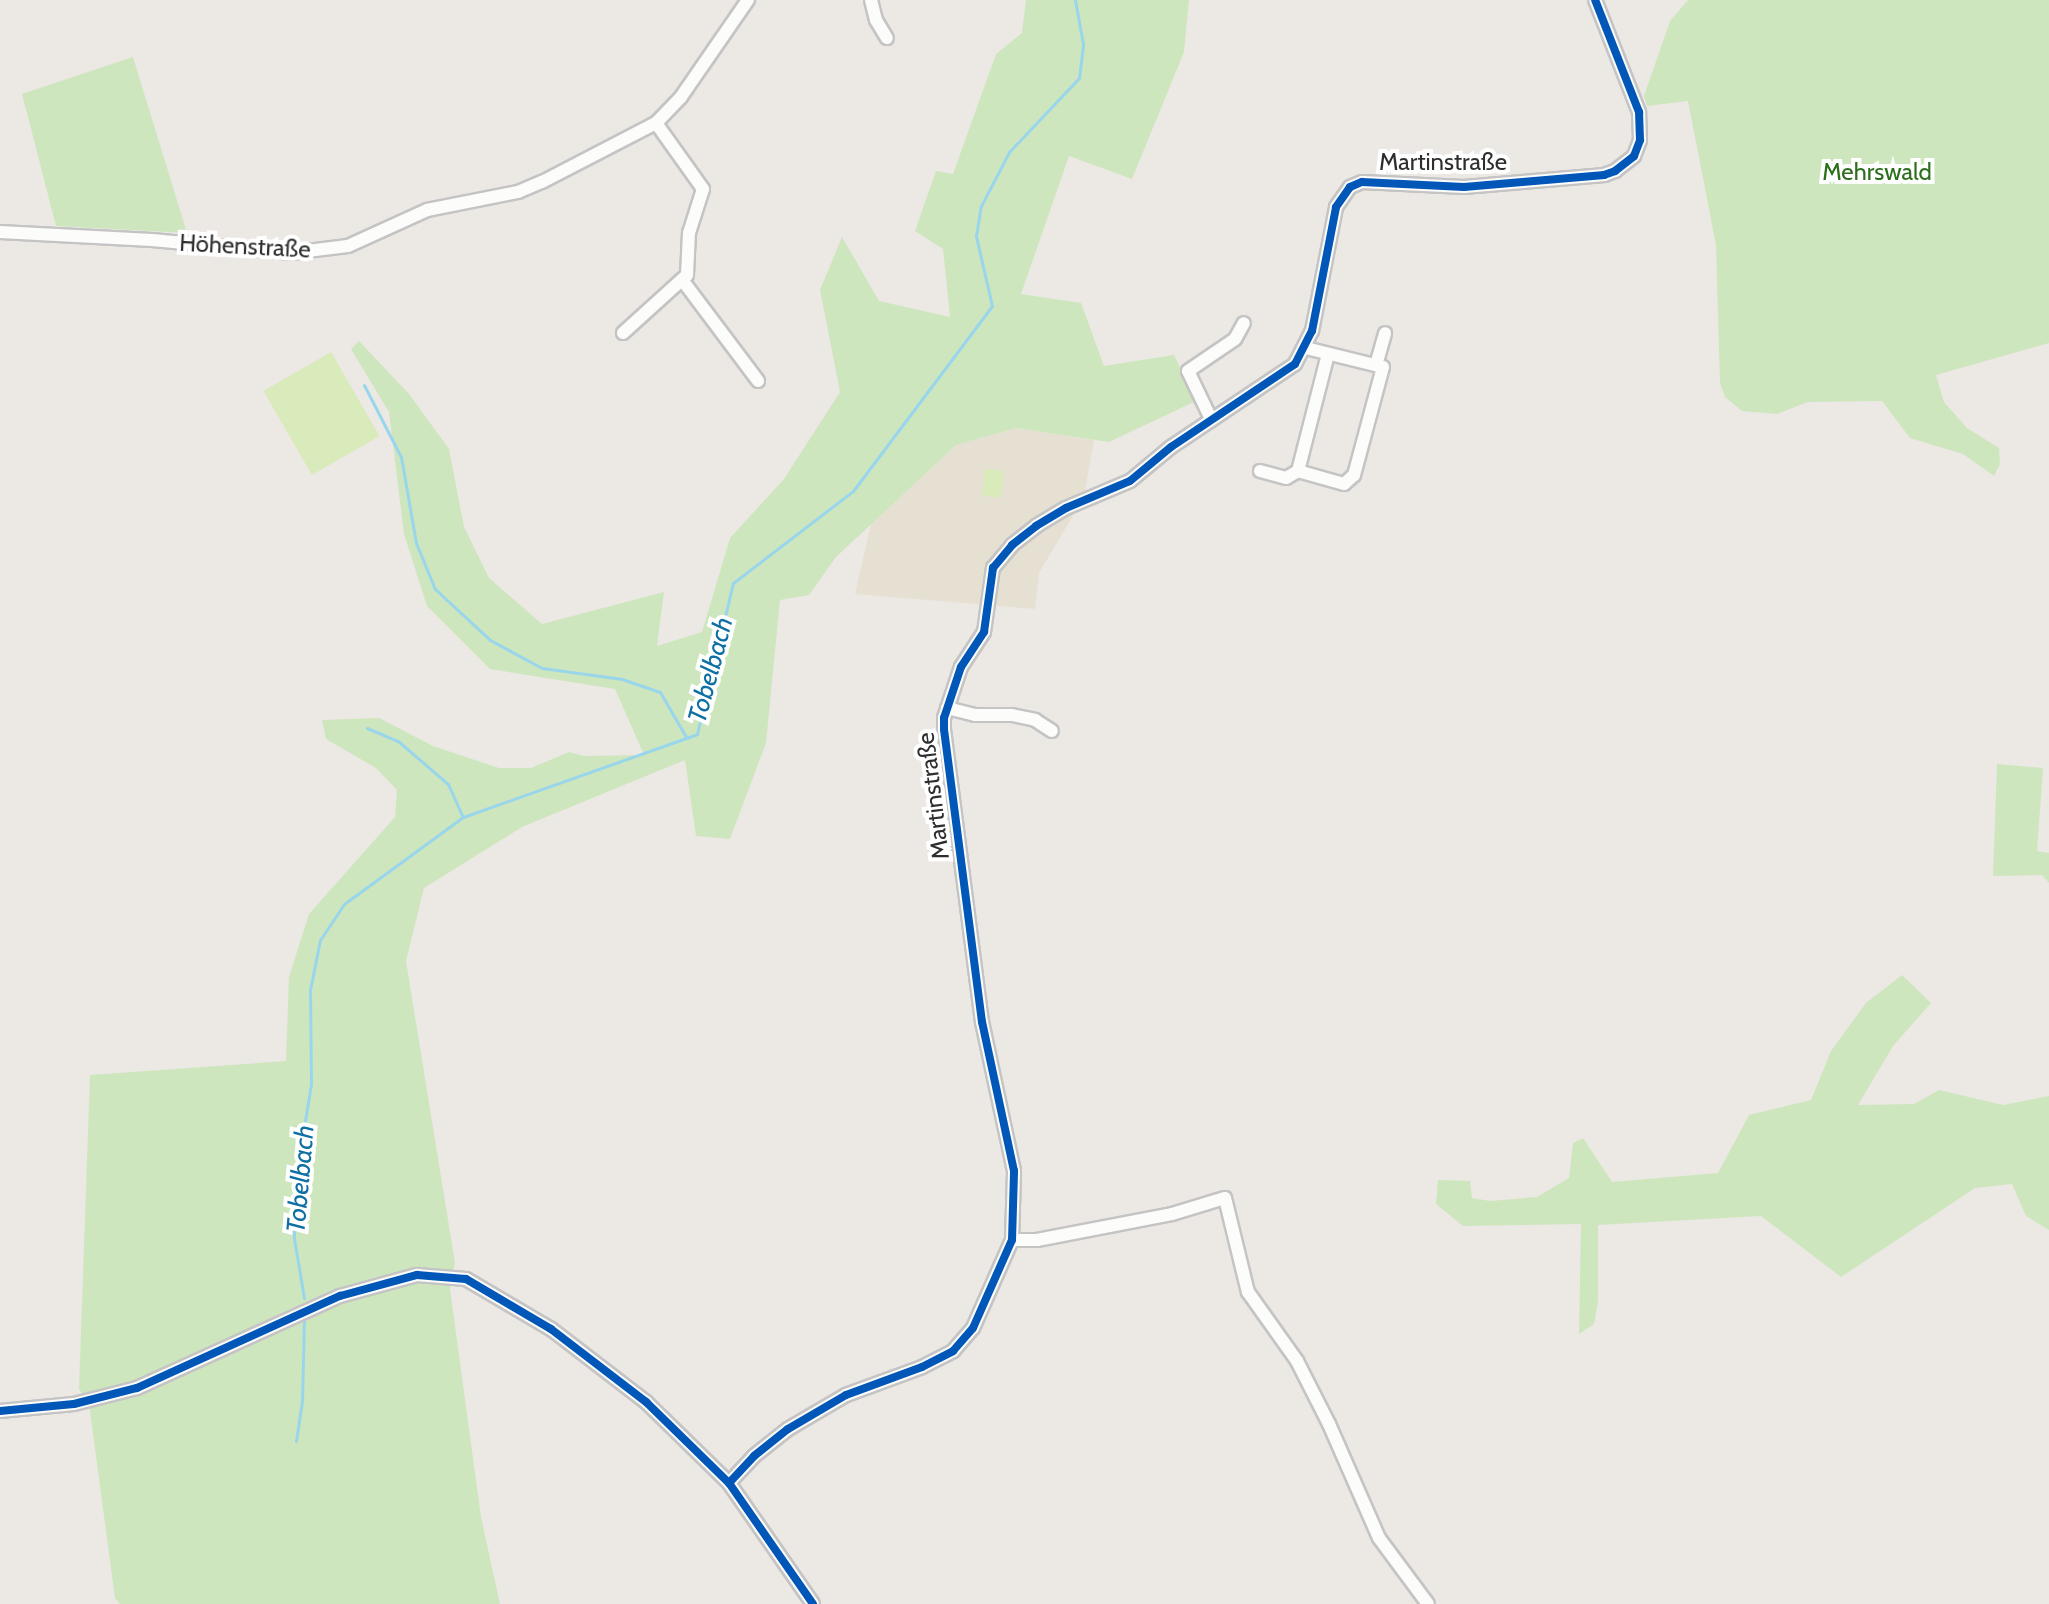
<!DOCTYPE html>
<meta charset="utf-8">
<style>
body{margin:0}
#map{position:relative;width:2049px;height:1604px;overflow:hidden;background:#ece8e4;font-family:Cabin,sans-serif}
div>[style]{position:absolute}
.education>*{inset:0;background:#e6e0d3}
.green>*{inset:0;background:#cee6be}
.pitch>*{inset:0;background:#d9eabb;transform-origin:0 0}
.stream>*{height:3px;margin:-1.5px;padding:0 1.5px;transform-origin:1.5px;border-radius:1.5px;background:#99d6ec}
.roads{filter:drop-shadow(2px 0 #c5c4c5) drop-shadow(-2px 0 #c5c4c5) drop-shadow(0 2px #c5c4c5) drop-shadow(0 -2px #c5c4c5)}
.minor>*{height:12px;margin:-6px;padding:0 6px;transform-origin:6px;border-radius:6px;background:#fcfcfb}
.cycleway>*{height:8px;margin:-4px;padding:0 4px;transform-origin:4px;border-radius:4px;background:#0057b8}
span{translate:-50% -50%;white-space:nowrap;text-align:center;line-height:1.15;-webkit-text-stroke:8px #fff;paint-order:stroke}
.street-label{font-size:24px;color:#2e2e2e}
.park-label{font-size:24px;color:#2c6e1b}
.water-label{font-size:26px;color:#0d6fa3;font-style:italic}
</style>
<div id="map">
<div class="education">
<i style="clip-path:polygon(1016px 428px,1094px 440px,1084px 497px,1039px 573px,1035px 609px,855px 594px,871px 524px,956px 445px)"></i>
</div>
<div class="green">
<i style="clip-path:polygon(1026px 0,1189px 0,1184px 52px,1132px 179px,1069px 156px,1021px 294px,1081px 303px,1104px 366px,1174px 355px,1196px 401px,1109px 442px,1016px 428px,956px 445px,836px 557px,809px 595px,780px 600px,766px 743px,730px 839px,696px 836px,685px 760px,522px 827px,424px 888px,406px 961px,455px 1263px,450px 1289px,481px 1517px,500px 1604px,120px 1604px,115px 1598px,89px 1404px,79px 1389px,90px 1075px,286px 1061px,289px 977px,309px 914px,395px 817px,397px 790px,376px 768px,326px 739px,322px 720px,379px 718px,433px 746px,499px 768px,531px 768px,569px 752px,584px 756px,644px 755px,615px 689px,490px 669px,427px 606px,404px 534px,389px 412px,351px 349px,359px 341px,409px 394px,449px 449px,464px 527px,489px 578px,542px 624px,664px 592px,657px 646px,702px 632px,730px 538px,784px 479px,840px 392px,820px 290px,842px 237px,879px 301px,950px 317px,943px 249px,915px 231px,936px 171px,953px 174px,996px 54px,1022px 33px)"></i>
<i style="clip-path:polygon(1688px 0,2049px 0,2049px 343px,1936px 375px,1944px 402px,1967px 428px,1999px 448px,2000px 464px,1994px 476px,1963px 454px,1910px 438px,1882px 401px,1808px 402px,1777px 414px,1742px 411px,1725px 397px,1720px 383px,1716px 245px,1688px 101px,1647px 106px,1644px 96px,1670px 21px)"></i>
<i style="clip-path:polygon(133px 57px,187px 233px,56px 226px,22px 94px)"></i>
<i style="clip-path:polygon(1997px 764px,2043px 768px,2037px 851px,2049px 853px,2049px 883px,2042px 875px,1993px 876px)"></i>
<i style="clip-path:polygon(1902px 975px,1931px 1003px,1893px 1046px,1858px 1105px,1914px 1104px,1939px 1090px,2003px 1105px,2049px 1096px,2049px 1230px,2026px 1216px,2012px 1184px,1975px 1188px,1841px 1277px,1761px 1216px,1598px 1225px,1598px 1302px,1594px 1324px,1579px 1334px,1581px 1224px,1463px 1226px,1436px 1204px,1438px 1180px,1470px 1181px,1472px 1198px,1490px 1201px,1537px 1197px,1569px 1178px,1573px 1143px,1583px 1138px,1612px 1182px,1718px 1173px,1749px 1115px,1811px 1100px,1831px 1051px,1866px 1003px)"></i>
</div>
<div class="pitch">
<i style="left:331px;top:352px;width:97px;height:78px;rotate:60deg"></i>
<i style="left:985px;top:469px;width:19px;height:27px;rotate:6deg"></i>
</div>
<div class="stream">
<i style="left:364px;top:385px;width:81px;rotate:62.8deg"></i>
<i style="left:401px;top:457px;width:87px;rotate:80.1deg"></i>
<i style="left:416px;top:543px;width:50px;rotate:67.6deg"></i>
<i style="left:435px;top:589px;width:75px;rotate:42.8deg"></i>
<i style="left:490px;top:640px;width:59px;rotate:28.3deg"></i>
<i style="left:542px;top:668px;width:81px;rotate:7.8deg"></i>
<i style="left:622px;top:679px;width:40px;rotate:18.9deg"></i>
<i style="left:660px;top:692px;width:52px;rotate:60deg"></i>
<i style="left:367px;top:728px;width:34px;rotate:23deg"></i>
<i style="left:398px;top:741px;width:66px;rotate:40.7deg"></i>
<i style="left:448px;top:784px;width:36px;rotate:66deg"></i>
<i style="left:304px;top:1298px;width:60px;rotate:-99.6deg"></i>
<i style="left:294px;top:1239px;width:50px;rotate:-90deg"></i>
<i style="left:294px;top:1189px;width:106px;rotate:-80.8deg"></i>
<i style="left:311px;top:1084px;width:94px;rotate:-90.6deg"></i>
<i style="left:310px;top:990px;width:51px;rotate:-78.7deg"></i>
<i style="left:320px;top:940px;width:43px;rotate:-56.3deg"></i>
<i style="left:344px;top:904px;width:147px;rotate:-36.2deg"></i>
<i style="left:463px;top:817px;width:248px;rotate:-19.5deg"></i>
<i style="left:697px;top:734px;width:155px;rotate:-76.6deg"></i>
<i style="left:733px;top:583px;width:151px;rotate:-37.5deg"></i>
<i style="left:853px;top:491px;width:231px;rotate:-53.1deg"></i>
<i style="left:992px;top:306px;width:72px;rotate:-102.9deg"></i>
<i style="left:976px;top:236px;width:30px;rotate:-81deg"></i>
<i style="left:981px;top:206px;width:61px;rotate:-62.6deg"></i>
<i style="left:1009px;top:152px;width:102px;rotate:-46.6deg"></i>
<i style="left:1079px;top:78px;width:34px;rotate:-83deg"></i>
<i style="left:1083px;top:44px;width:45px;rotate:-100.3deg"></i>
<i style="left:296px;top:1441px;width:40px;rotate:-81.5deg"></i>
<i style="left:302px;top:1401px;width:84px;rotate:-88.6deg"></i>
</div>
<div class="roads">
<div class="minor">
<i style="left:871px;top:0;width:21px;rotate:76deg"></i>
<i style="left:876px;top:20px;width:21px;rotate:59deg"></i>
<i style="left:0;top:232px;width:152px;rotate:3deg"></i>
<i style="left:152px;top:240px;width:140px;rotate:5.3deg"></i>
<i style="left:291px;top:253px;width:57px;rotate:-7deg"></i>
<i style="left:348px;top:246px;width:87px;rotate:-24.5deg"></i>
<i style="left:427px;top:210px;width:93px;rotate:-11.2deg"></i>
<i style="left:518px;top:192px;width:26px;rotate:-23deg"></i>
<i style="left:542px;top:182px;width:128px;rotate:-27.4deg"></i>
<i style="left:656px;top:123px;width:36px;rotate:-46deg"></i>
<i style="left:681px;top:97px;width:118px;rotate:-55.4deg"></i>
<i style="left:683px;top:281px;width:125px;rotate:53.1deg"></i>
<i style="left:623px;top:333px;width:86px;rotate:-42.2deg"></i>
<i style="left:687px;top:275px;width:42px;rotate:-87.3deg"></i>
<i style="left:689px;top:233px;width:46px;rotate:-72.3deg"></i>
<i style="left:703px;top:189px;width:81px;rotate:-125.5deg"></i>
<i style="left:1306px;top:348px;width:79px;rotate:13.9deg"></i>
<i style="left:1383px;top:367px;width:112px;rotate:105deg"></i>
<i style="left:1354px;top:475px;width:13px;rotate:138deg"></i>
<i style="left:1344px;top:484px;width:48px;rotate:-164.2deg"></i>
<i style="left:1298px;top:471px;width:121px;rotate:-75.6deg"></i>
<i style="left:1376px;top:365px;width:33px;rotate:-74deg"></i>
<i style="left:1211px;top:419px;width:53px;rotate:-115.6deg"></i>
<i style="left:1188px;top:371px;width:57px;rotate:-34.2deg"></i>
<i style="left:1235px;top:339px;width:18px;rotate:-61deg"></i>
<i style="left:1260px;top:471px;width:27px;rotate:15deg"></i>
<i style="left:1286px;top:478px;width:14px;rotate:-30deg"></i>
<i style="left:947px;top:708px;width:29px;rotate:14deg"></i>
<i style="left:975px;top:715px;width:37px"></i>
<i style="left:1012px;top:715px;width:24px;rotate:12deg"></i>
<i style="left:1035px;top:720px;width:20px;rotate:33deg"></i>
<i style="left:1012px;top:1240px;width:25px"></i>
<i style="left:1037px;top:1240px;width:137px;rotate:-10.9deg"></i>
<i style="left:1172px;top:1214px;width:55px;rotate:-16.8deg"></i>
<i style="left:1225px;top:1198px;width:97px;rotate:76.3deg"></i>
<i style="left:1248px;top:1292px;width:85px;rotate:54.6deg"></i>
<i style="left:1297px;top:1361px;width:71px;rotate:63.1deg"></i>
<i style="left:1329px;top:1424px;width:124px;rotate:66.3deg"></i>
<i style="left:1379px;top:1538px;width:82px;rotate:53.4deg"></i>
<i style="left:0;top:1411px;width:74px;rotate:-5.4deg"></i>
<i style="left:74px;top:1404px;width:65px;rotate:-14.3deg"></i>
<i style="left:137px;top:1388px;width:223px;rotate:-24.4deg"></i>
<i style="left:340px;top:1296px;width:80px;rotate:-15.3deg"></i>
<i style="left:417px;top:1275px;width:49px;rotate:4.7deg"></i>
<i style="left:466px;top:1279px;width:99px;rotate:30.5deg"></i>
<i style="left:551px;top:1329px;width:120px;rotate:37.5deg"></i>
<i style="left:646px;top:1402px;width:116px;rotate:44.3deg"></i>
<i style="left:729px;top:1483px;width:147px;rotate:55.2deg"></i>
<i style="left:729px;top:1483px;width:37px;rotate:-47deg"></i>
<i style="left:754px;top:1456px;width:43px;rotate:-38.5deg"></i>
<i style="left:788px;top:1429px;width:67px;rotate:-30.4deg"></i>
<i style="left:846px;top:1395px;width:81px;rotate:-20.2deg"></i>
<i style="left:922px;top:1367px;width:35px;rotate:-27deg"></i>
<i style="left:953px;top:1351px;width:30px;rotate:-49deg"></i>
<i style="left:973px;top:1328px;width:96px;rotate:-66.1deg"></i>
<i style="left:1012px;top:1240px;width:69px;rotate:-88.3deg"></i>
<i style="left:1014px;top:1171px;width:152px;rotate:-102.1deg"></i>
<i style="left:982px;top:1022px;width:295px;rotate:-97.4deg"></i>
<i style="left:944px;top:729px;width:11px;rotate:-90deg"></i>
<i style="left:944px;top:718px;width:54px;rotate:-71.6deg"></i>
<i style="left:961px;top:667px;width:42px;rotate:-56.7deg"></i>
<i style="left:984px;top:632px;width:65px;rotate:-82deg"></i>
<i style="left:993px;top:568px;width:30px;rotate:-50deg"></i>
<i style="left:1012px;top:545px;width:31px;rotate:-38deg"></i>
<i style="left:1036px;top:526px;width:35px;rotate:-31deg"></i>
<i style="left:1066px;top:508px;width:69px;rotate:-22.9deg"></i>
<i style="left:1130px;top:481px;width:53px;rotate:-39.7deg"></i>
<i style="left:1171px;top:447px;width:149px;rotate:-33.8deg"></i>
<i style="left:1295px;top:364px;width:37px;rotate:-63deg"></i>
<i style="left:1312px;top:331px;width:126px;rotate:-79deg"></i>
<i style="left:1336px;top:207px;width:24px;rotate:-55deg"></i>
<i style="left:1350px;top:187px;width:13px;rotate:-23deg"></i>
<i style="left:1362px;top:182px;width:102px;rotate:2.8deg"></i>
<i style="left:1464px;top:187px;width:141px;rotate:-4.9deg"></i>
<i style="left:1604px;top:175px;width:12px;rotate:-20deg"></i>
<i style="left:1615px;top:171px;width:24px;rotate:-38deg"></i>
<i style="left:1634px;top:156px;width:17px;rotate:-69deg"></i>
<i style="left:1640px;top:140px;width:28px;rotate:-92deg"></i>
<i style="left:1639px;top:112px;width:120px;rotate:-111.4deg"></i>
</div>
</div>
<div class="cycleway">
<i style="left:0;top:1411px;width:74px;rotate:-5.4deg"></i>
<i style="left:74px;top:1404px;width:65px;rotate:-14.3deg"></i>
<i style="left:137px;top:1388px;width:223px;rotate:-24.4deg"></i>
<i style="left:340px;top:1296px;width:80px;rotate:-15.3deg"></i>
<i style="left:417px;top:1275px;width:49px;rotate:4.7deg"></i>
<i style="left:466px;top:1279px;width:99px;rotate:30.5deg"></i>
<i style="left:551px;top:1329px;width:120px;rotate:37.5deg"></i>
<i style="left:646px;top:1402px;width:116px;rotate:44.3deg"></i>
<i style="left:729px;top:1483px;width:147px;rotate:55.2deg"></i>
<i style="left:729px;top:1483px;width:37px;rotate:-47deg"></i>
<i style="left:754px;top:1456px;width:43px;rotate:-38.5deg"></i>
<i style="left:788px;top:1429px;width:67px;rotate:-30.4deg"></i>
<i style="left:846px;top:1395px;width:81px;rotate:-20.2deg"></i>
<i style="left:922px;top:1367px;width:35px;rotate:-27deg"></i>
<i style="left:953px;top:1351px;width:30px;rotate:-49deg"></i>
<i style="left:973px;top:1328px;width:96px;rotate:-66.1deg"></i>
<i style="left:1012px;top:1240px;width:69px;rotate:-88.3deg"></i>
<i style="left:1014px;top:1171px;width:152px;rotate:-102.1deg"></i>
<i style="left:982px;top:1022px;width:295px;rotate:-97.4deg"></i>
<i style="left:944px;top:729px;width:11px;rotate:-90deg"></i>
<i style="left:944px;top:718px;width:54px;rotate:-71.6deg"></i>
<i style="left:961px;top:667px;width:42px;rotate:-56.7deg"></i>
<i style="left:984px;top:632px;width:65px;rotate:-82deg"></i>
<i style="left:993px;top:568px;width:30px;rotate:-50deg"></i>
<i style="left:1012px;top:545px;width:31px;rotate:-38deg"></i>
<i style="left:1036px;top:526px;width:35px;rotate:-31deg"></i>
<i style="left:1066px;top:508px;width:69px;rotate:-22.9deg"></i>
<i style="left:1130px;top:481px;width:53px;rotate:-39.7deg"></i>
<i style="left:1171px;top:447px;width:149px;rotate:-33.8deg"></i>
<i style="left:1295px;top:364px;width:37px;rotate:-63deg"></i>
<i style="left:1312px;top:331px;width:126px;rotate:-79deg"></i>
<i style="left:1336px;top:207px;width:24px;rotate:-55deg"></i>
<i style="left:1350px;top:187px;width:13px;rotate:-23deg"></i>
<i style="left:1362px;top:182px;width:102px;rotate:2.8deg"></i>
<i style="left:1464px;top:187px;width:141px;rotate:-4.9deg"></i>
<i style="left:1604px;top:175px;width:12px;rotate:-20deg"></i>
<i style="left:1615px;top:171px;width:24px;rotate:-38deg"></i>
<i style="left:1634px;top:156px;width:17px;rotate:-69deg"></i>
<i style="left:1640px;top:140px;width:28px;rotate:-92deg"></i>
<i style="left:1639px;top:112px;width:120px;rotate:-111.4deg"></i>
</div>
<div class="street-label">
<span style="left:1443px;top:162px">Martinstraße</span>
<span style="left:245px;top:246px;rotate:3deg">Höhenstraße</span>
<span style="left:933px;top:796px;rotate:-97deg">Martinstraße</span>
</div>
<div class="park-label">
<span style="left:1877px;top:172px">Mehrswald</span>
</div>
<div class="water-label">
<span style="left:711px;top:670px;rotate:-75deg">Tobelbach</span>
<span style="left:301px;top:1179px;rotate:-85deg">Tobelbach</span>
</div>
</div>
